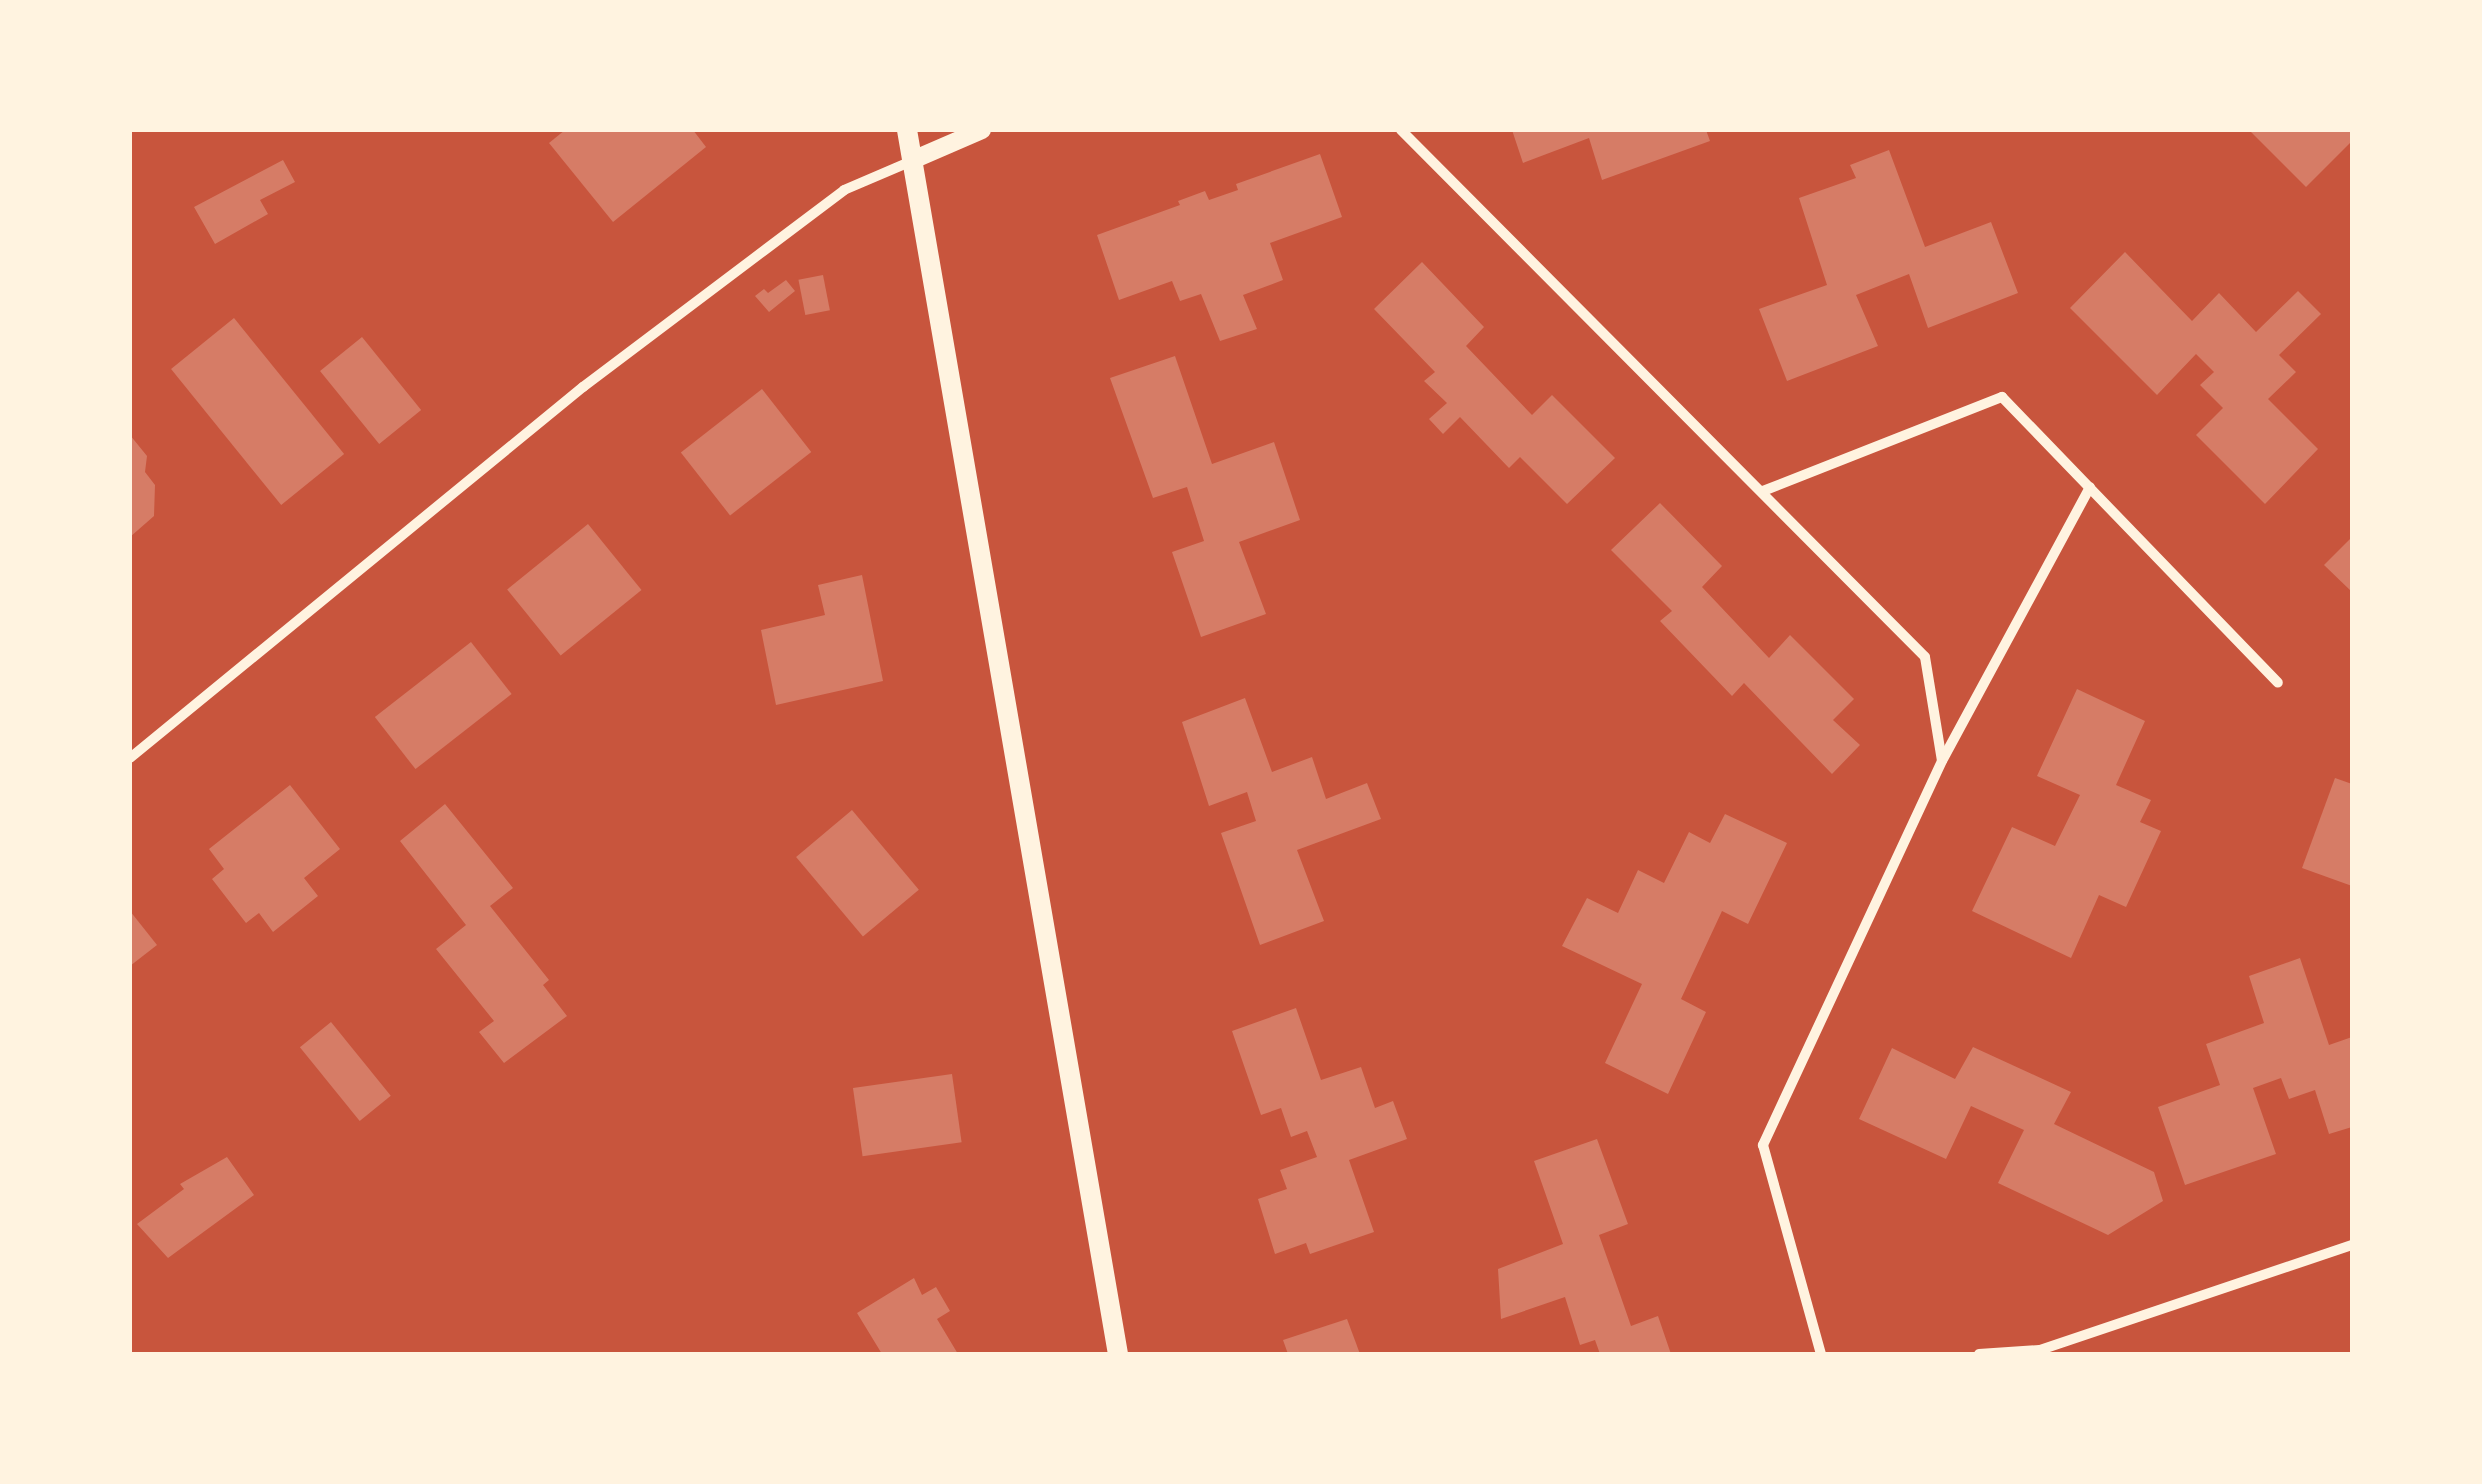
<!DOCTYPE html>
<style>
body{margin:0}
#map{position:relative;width:2482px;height:1484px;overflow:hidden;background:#c8553d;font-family:Barlow,sans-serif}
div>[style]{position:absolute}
.building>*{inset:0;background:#d67c66;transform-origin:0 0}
.minor>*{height:10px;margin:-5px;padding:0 5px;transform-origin:5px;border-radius:5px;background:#fff3e0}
.tertiary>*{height:18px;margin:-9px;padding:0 9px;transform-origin:9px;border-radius:9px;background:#fff3e0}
.secondary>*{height:20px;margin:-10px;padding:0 10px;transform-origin:10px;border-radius:10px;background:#fff3e0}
span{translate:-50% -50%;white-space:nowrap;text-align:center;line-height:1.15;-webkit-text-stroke:10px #fff3e0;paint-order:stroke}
.frame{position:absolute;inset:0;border:132px solid #fff3e0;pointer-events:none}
</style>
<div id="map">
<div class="building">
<i style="clip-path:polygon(565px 130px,693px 130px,706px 147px,613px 222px,549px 143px)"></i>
<i style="clip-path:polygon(1512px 130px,1706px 130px,1710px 141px,1602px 180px,1589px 138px,1523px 163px)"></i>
<i style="clip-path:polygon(2249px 130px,2352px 130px,2352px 141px,2306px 187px)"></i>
<i style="clip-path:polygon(1889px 150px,1925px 247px,1991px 222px,2018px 293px,1928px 328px,1909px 274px,1856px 295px,1878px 346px,1787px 381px,1759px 309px,1827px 285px,1799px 198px,1856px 178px,1850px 165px)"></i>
<i style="clip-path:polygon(1320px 154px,1342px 217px,1270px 243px,1283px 280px,1243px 295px,1257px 329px,1220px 341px,1201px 294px,1180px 301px,1172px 281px,1119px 300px,1097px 235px,1180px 205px,1178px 201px,1205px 191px,1209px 200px,1238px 190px,1236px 184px)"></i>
<i style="clip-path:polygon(283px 160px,295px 182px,260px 200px,268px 214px,215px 244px,194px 207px)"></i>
<i style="clip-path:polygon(2125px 252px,2192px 321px,2219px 293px,2256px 332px,2298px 291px,2321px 314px,2279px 355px,2296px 372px,2268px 399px,2318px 449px,2265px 504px,2196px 435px,2223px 408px,2200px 385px,2214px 372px,2196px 354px,2157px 395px,2070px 308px)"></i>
<i style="clip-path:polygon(1422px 262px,1484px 327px,1466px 346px,1532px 415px,1552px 395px,1615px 458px,1567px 504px,1520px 457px,1509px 468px,1460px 417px,1443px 434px,1429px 419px,1447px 403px,1424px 381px,1435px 372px,1374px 309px)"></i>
<i style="left:823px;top:275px;width:36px;height:25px;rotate:79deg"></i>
<i style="clip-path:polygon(786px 280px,795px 291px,769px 312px,755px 296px,764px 289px,768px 293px)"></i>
<i style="left:234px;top:318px;width:175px;height:81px;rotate:51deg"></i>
<i style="left:362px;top:337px;width:94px;height:54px;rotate:51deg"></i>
<i style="clip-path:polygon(1175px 356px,1212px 464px,1274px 442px,1300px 520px,1239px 542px,1266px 614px,1201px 637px,1172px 552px,1204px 541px,1187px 487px,1153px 498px,1110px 378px)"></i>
<i style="left:762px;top:389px;width:80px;height:103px;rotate:52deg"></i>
<i style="clip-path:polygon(130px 435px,147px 456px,145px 472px,155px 485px,154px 516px,130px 537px)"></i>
<i style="clip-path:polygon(1660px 503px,1722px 566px,1702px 587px,1769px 658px,1790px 635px,1854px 699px,1833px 720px,1860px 745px,1832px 774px,1744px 683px,1732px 696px,1660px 621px,1672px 611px,1611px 550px)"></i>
<i style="left:588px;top:524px;width:85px;height:104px;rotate:51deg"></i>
<i style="clip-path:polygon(2352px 537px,2352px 592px,2324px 565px)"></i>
<i style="clip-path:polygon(862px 575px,883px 681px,776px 705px,761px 630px,825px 615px,818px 585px)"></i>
<i style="left:471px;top:642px;width:66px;height:122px;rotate:52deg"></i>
<i style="clip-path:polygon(2077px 689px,2145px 721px,2116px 785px,2151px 800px,2140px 822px,2161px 831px,2126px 907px,2099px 895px,2071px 958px,1972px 911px,2012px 827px,2055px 846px,2080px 795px,2037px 776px)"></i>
<i style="clip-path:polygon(1245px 698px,1272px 772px,1312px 757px,1326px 799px,1367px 783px,1381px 819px,1297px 850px,1324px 921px,1260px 945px,1221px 833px,1256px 821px,1247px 792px,1209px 806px,1182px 722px)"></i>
<i style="clip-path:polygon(2335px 778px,2352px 784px,2352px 886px,2302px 868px)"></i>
<i style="clip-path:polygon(290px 785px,340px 849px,304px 878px,318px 896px,273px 932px,259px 913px,246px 923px,212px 879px,224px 869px,209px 849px)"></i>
<i style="clip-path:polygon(445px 804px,513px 888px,490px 906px,549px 980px,543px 985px,567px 1016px,504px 1063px,479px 1032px,494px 1021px,436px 949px,466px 925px,400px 841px)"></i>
<i style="left:852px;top:810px;width:104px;height:73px;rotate:50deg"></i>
<i style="clip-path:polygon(1725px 814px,1787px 843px,1748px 924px,1722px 911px,1681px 999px,1706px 1012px,1668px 1094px,1605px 1063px,1642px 984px,1562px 946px,1587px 898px,1618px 913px,1638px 870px,1664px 883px,1689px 832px,1710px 843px)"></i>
<i style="clip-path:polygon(130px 911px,157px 945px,130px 966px)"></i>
<i style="clip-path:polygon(2300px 958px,2329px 1045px,2352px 1037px,2352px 1127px,2329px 1134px,2315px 1090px,2289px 1099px,2281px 1078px,2253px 1088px,2276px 1154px,2185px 1185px,2158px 1107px,2220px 1085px,2206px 1044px,2264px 1023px,2249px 976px)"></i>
<i style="clip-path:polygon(1296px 1008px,1321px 1080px,1361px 1067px,1375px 1108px,1393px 1101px,1407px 1139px,1349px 1160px,1374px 1232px,1310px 1254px,1306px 1243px,1275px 1254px,1258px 1199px,1287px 1189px,1280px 1170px,1317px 1157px,1307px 1131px,1291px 1137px,1281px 1108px,1261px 1115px,1232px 1031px)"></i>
<i style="left:331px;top:1022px;width:95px;height:40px;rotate:51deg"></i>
<i style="clip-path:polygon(1973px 1047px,2071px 1092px,2054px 1124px,2154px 1172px,2163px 1201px,2108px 1235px,1998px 1183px,2024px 1130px,1971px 1106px,1946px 1159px,1859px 1119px,1892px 1048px,1955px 1079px)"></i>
<i style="left:952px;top:1074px;width:69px;height:100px;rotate:82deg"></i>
<i style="clip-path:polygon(1597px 1139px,1628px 1224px,1599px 1235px,1615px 1280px,1631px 1326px,1658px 1316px,1671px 1354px,1600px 1354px,1595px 1340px,1580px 1345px,1565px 1297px,1501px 1319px,1498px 1269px,1563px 1244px,1534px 1161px)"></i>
<i style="clip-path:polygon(227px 1157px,254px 1195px,168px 1258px,137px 1224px,184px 1189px,180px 1184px)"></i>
<i style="clip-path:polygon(914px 1278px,922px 1295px,936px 1287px,950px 1311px,937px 1319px,958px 1354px,882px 1354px,857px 1313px)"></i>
<i style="clip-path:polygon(1347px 1319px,1360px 1354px,1288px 1354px,1283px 1340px)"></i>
</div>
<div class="minor">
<i style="left:1401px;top:130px;width:743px;rotate:45.16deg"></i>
<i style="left:1925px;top:657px;width:105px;rotate:80.7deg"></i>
<i style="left:1942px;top:761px;width:424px;rotate:115deg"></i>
<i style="left:1763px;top:1145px;width:217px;rotate:74.5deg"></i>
<i style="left:1763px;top:491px;width:257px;rotate:-21.5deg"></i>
<i style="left:2002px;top:397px;width:397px;rotate:46deg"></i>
<i style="left:130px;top:758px;width:586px;rotate:-39.32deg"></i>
<i style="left:583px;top:387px;width:327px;rotate:-37deg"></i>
<i style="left:844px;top:190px;width:76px;rotate:-23.2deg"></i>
<i style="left:1943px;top:759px;width:309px;rotate:-61.6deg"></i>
<i style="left:1979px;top:1354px;width:61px;rotate:-3.8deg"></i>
<i style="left:2040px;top:1350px;width:329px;rotate:-18.6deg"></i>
</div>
<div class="tertiary">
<i style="left:915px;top:159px;width:73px;rotate:-23.4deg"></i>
</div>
<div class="secondary">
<i style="left:907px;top:130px;width:1242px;rotate:80.22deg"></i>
</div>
<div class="frame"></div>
</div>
